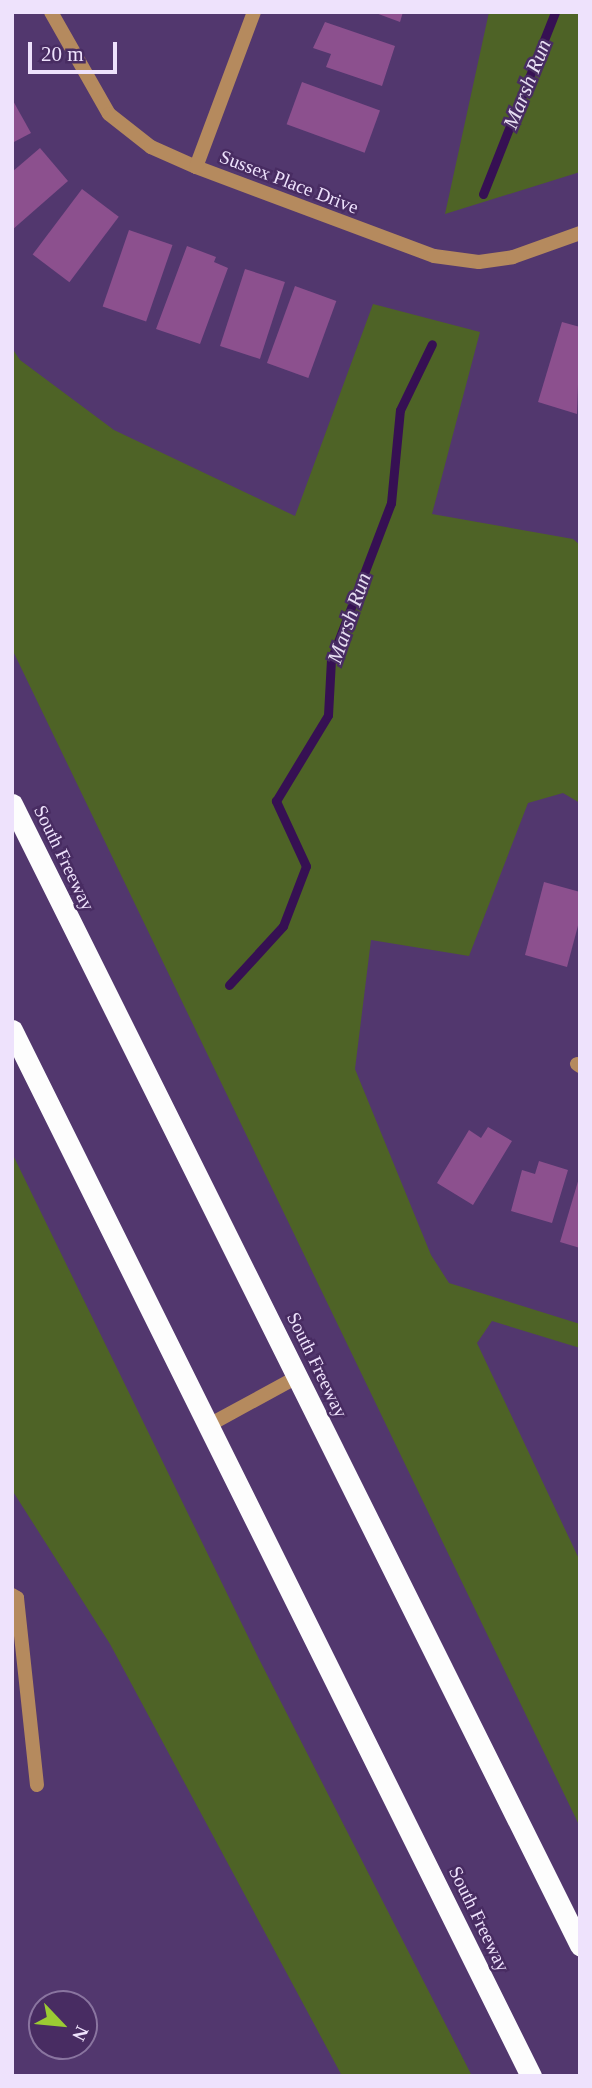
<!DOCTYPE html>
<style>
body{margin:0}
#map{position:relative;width:592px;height:2088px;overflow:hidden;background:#52376e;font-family:Georgia,serif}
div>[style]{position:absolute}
.green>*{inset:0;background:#4e6326}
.stream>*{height:9px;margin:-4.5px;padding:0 4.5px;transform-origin:4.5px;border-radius:4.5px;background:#361053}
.building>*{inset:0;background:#8c508e;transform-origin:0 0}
.lane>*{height:14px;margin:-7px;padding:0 7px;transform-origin:7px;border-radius:7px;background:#b58a5e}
.street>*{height:14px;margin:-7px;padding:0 7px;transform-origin:7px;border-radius:7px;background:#b58a5e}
.highway>*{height:21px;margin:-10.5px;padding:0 10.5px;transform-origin:10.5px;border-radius:10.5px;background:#fdfdfd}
span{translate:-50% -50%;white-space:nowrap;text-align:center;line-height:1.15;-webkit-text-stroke:5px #482c62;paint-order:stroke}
.street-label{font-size:19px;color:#eee2fc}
.water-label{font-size:21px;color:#e7def2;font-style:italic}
.frame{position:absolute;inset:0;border:14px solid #eee2fc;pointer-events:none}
.north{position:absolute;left:28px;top:1990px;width:70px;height:70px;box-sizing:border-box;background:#482c62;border:2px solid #8a75a0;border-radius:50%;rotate:116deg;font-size:19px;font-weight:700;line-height:28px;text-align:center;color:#eee2fc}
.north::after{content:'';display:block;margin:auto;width:24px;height:32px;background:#9bcb33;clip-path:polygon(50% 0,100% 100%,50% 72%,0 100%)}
.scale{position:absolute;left:28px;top:42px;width:89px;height:32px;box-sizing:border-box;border:4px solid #eee2fc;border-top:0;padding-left:9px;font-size:21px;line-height:24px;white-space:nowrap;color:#eee2fc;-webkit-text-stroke:5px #482c62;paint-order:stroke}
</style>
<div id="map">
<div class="green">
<i style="clip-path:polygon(489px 12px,580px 12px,580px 172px,445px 214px)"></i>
<i style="clip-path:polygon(373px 304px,480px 332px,432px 514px,573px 539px,580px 545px,580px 803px,563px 793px,528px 803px,469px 956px,371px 940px,355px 1069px,431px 1255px,449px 1283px,580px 1324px,580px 1348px,492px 1321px,477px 1343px,580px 1561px,580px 1827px,12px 649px,12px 348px,20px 360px,114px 430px,295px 516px)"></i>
<i style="clip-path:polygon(12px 1153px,259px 1659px,472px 2076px,342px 2076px,110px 1644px,12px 1490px)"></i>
</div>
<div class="stream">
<i style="left:483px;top:194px;width:196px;rotate:-68.4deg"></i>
<i style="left:229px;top:985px;width:80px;rotate:-47.5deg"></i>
<i style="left:283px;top:926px;width:64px;rotate:-69deg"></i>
<i style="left:306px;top:866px;width:72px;rotate:-114.8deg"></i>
<i style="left:276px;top:801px;width:100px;rotate:-58.8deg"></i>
<i style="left:328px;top:715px;width:55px;rotate:-86.9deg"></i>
<i style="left:331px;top:660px;width:168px;rotate:-69.1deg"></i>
<i style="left:391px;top:503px;width:93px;rotate:-84.5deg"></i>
<i style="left:400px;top:410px;width:73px;rotate:-64.1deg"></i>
</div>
<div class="building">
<i style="clip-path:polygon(373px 12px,403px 12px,400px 22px)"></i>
<i style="clip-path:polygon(325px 22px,395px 46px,382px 86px,326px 67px,331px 54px,313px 48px)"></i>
<i style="left:302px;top:82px;width:83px;height:45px;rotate:20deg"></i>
<i style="clip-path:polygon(12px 99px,31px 133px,12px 143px)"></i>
<i style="clip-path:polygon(40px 148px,68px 181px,12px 230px,12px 172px)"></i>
<i style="left:82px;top:189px;width:46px;height:82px;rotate:37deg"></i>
<i style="left:129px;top:230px;width:46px;height:81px;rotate:19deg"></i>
<i style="clip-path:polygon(187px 246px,216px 257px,214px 262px,228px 268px,200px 344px,156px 329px)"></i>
<i style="left:245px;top:269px;width:42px;height:81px;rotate:18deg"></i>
<i style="left:295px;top:286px;width:44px;height:82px;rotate:20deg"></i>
<i style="clip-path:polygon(562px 322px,580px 327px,577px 414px,538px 402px)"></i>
<i style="clip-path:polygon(544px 882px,580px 892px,580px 918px,567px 967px,525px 955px)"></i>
<i style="clip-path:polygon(488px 1127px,512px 1141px,473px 1205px,437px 1183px,469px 1130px,481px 1138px)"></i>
<i style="clip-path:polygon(539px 1161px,568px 1170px,552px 1223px,511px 1211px,522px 1170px,535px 1174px)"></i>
<i style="clip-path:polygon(579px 1178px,580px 1178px,580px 1248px,560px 1242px)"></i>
</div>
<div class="lane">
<i style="left:209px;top:1425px;width:100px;rotate:-28.6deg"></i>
<i style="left:12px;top:1595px;width:6px;rotate:31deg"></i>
<i style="left:17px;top:1598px;width:188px;rotate:83.9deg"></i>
</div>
<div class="street">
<i style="left:51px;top:12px;width:117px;rotate:60.4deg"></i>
<i style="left:109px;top:114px;width:53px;rotate:38.2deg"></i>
<i style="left:151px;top:147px;width:49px;rotate:24deg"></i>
<i style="left:196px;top:167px;width:254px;rotate:20.5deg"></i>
<i style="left:434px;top:256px;width:45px;rotate:7.6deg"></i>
<i style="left:479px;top:262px;width:34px;rotate:-8deg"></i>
<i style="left:513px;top:257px;width:71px;rotate:-19.7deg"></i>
<i style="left:196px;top:167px;width:165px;rotate:-69.5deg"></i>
<i style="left:577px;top:1064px;width:4px;rotate:34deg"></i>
</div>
<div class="highway">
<i style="left:12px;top:804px;width:1275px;rotate:63.54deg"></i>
<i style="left:12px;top:1030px;width:1168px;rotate:63.61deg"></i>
</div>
<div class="street-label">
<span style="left:289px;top:182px;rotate:21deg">Sussex Place Drive</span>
<span style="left:64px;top:858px;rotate:64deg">South Freeway</span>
<span style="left:317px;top:1365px;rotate:64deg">South Freeway</span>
<span style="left:479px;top:1919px;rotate:64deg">South Freeway</span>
</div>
<div class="water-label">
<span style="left:527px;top:84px;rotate:-68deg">Marsh Run</span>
<span style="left:349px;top:618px;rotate:-71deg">Marsh Run</span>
</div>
<div class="frame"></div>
<div class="north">N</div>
<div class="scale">20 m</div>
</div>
